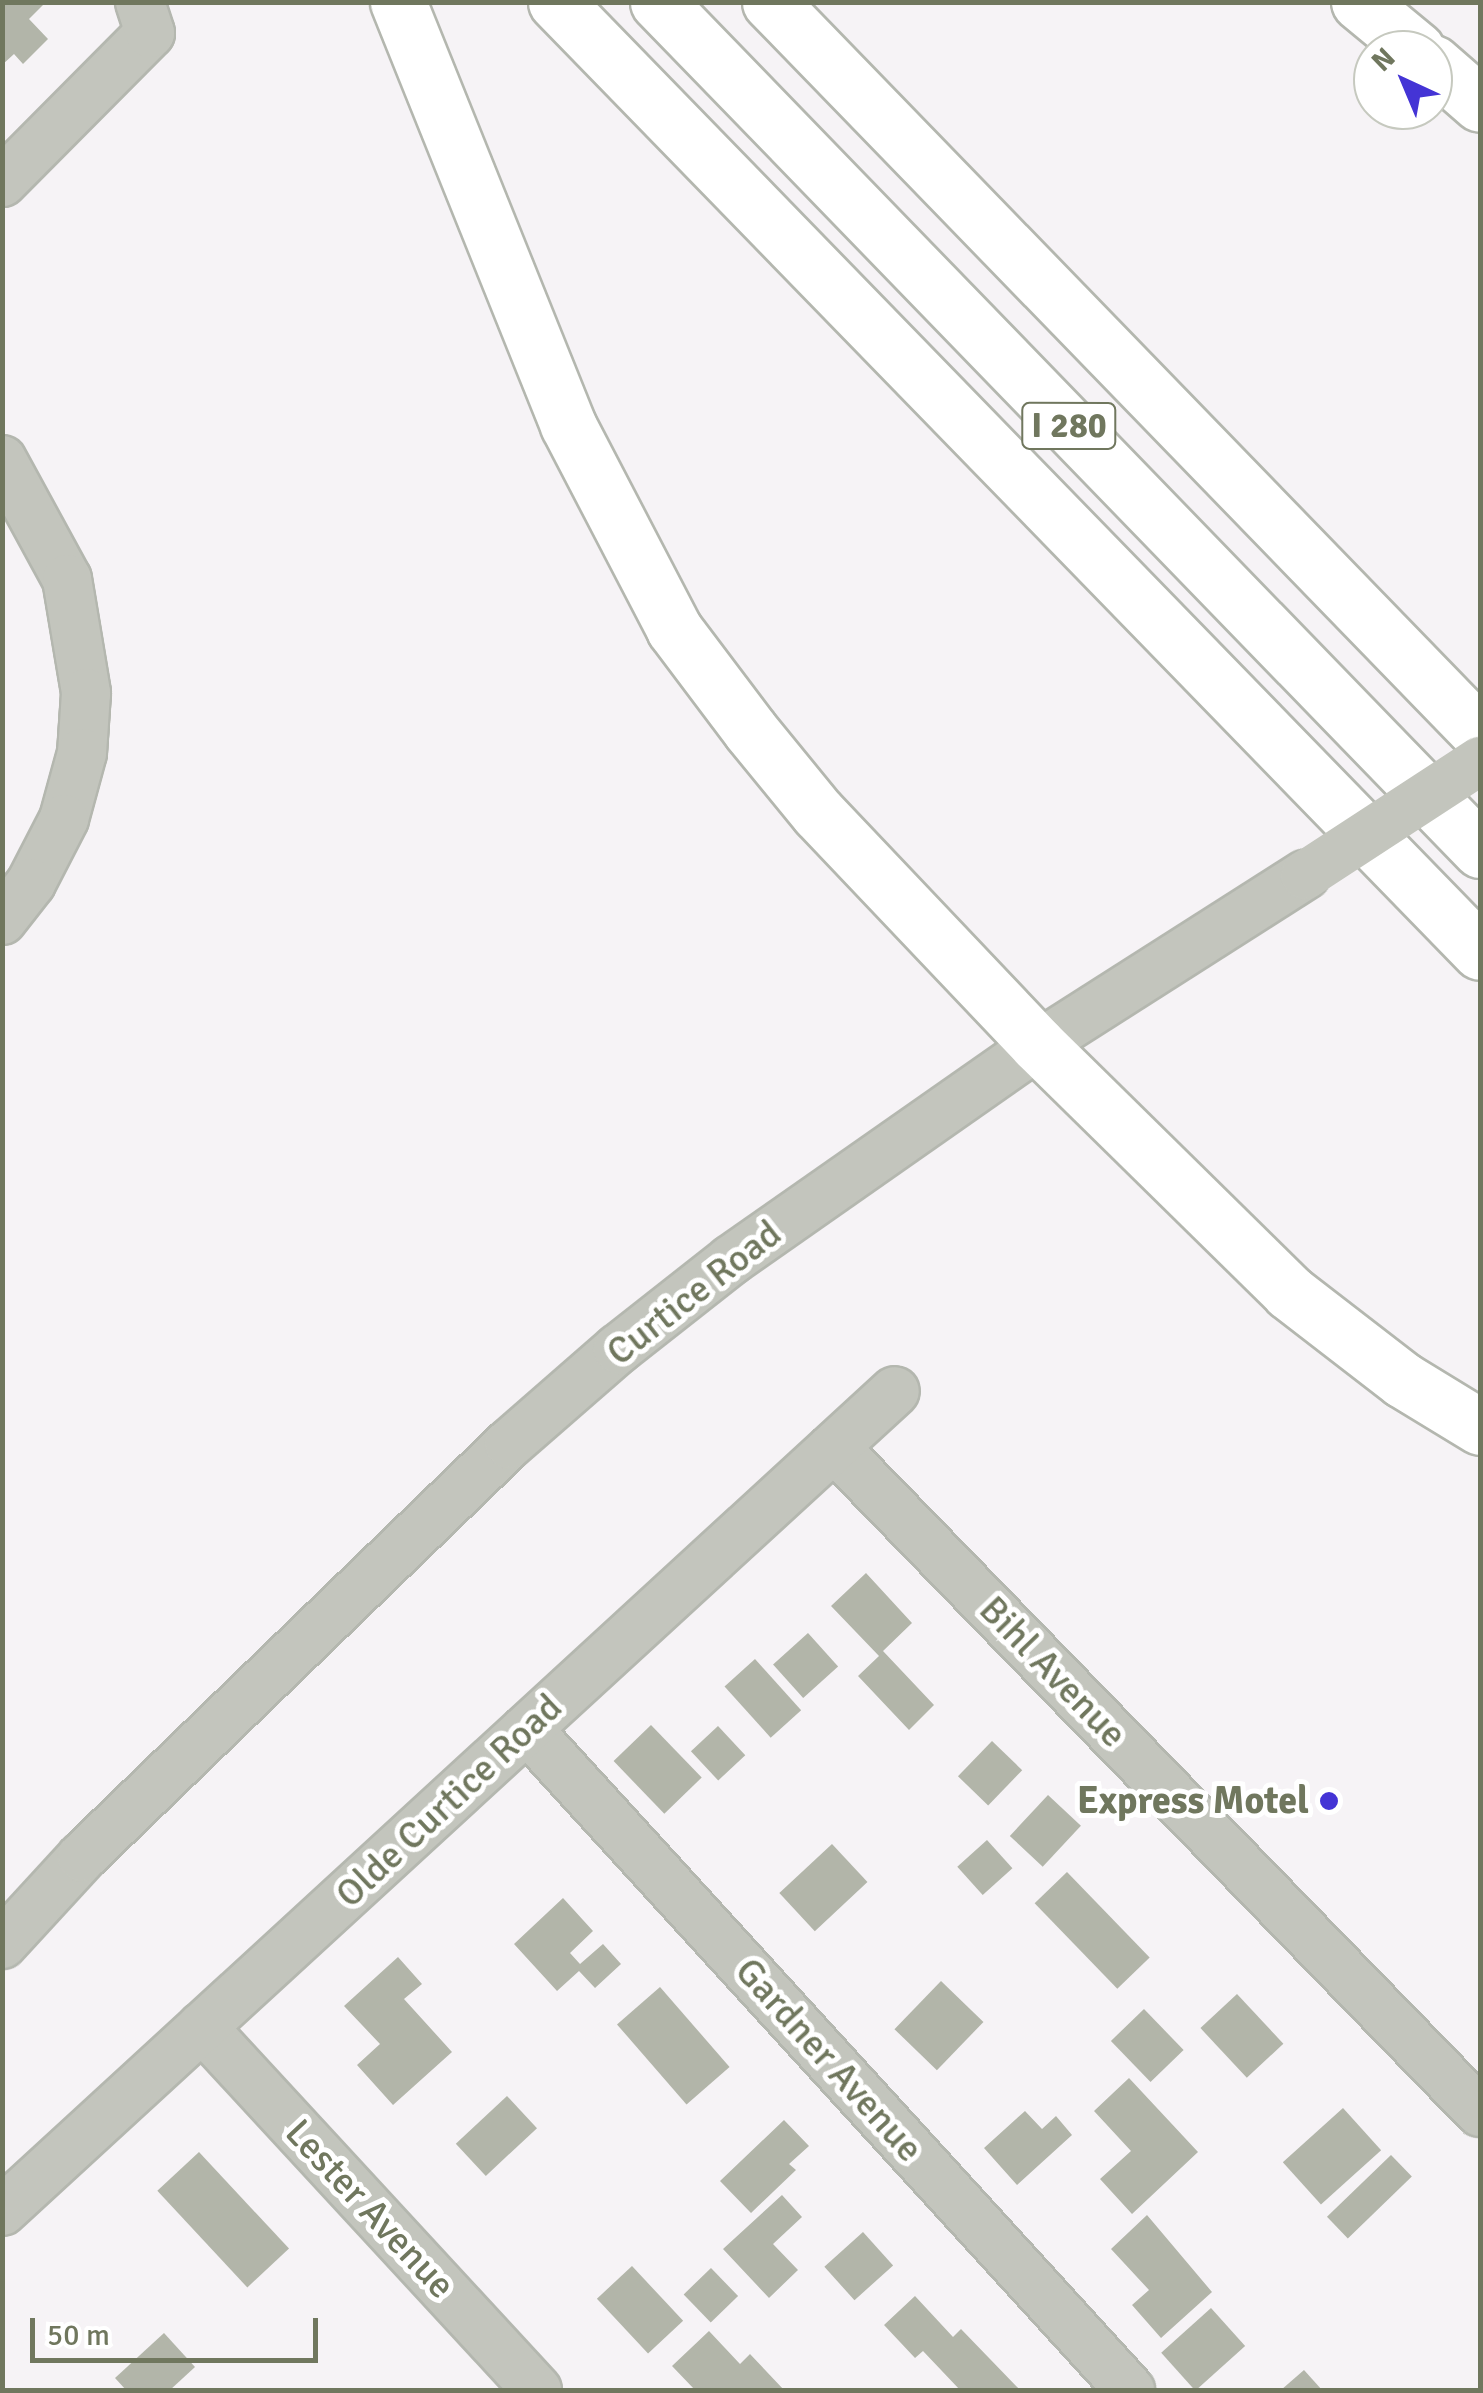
<!DOCTYPE html>
<style>
body{margin:0}
#map{position:relative;width:1483px;height:2393px;overflow:hidden;background:#f6f3f6;font-family:Signika,sans-serif}
div>[style]{position:absolute}
.building>*{inset:0;background:#b2b5a9;transform-origin:0 0}
.roads{filter:drop-shadow(2px 0 #b4b7af) drop-shadow(-2px 0 #b4b7af) drop-shadow(0 2px #b4b7af) drop-shadow(0 -2px #b4b7af)}
.minor>*{height:48px;margin:-24px;padding:0 24px;transform-origin:24px;border-radius:24px;background:#c3c5bd}
.highway>*{height:55px;margin:-27.5px;padding:0 27.5px;transform-origin:27.5px;border-radius:27.5px;background:#fff}
.minor-bridge>*{height:48px;margin:-24px;padding:0 24px;transform-origin:24px;border-radius:24px;background:#c3c5bd}
.dots>*{width:28px;height:28px;translate:-50% -50%;box-sizing:border-box;border:5px solid #fff;border-radius:50%}
span{translate:-50% -50%;white-space:nowrap;text-align:center;line-height:1.15;-webkit-text-stroke:10px #fff;paint-order:stroke}
.shield-label span{padding:2px 8px;background:#fff;border:2px solid;border-radius:8px;-webkit-text-stroke-width:0}
.shield-label{font-size:35px;color:#70775e;font-weight:700}
.street-label{font-size:38px;color:#70775e}
.poi-label{font-size:38px;color:#70775e;font-weight:700}
.right{translate:-100% -50%;text-align:right}
.frame{position:absolute;inset:0;border:5px solid #70775e;pointer-events:none}
.north{position:absolute;left:1353px;top:30px;width:100px;height:100px;box-sizing:border-box;background:#fff;border:2px solid #c6c9bf;border-radius:50%;rotate:316deg;font-size:28px;font-weight:700;line-height:40px;text-align:center;color:#70775e}
.north::after{content:'';display:block;margin:auto;width:35px;height:45px;background:#4434d5;clip-path:polygon(50% 0,100% 100%,50% 72%,0 100%)}
.scale{position:absolute;left:30px;top:2318px;width:288px;height:45px;box-sizing:border-box;border:5px solid #70775e;border-top:0;padding-left:12px;font-size:30px;line-height:35px;white-space:nowrap;color:#70775e;-webkit-text-stroke:8px #fff;paint-order:stroke}
</style>
<div id="map">
<div class="building">
<i style="clip-path:polygon(2px 2px,46px 2px,29px 19px,48px 39px,23px 64px,14px 54px,2px 65px)"></i>
<i style="clip-path:polygon(866px 1573px,912px 1623px,883px 1651px,934px 1705px,909px 1730px,858px 1676px,879px 1656px,831px 1606px)"></i>
<i style="left:808px;top:1633px;width:45px;height:47px;rotate:48deg"></i>
<i style="left:755px;top:1659px;width:69px;height:41px;rotate:48deg"></i>
<i style="left:651px;top:1725px;width:73px;height:52px;rotate:46deg"></i>
<i style="left:718px;top:1726px;width:40px;height:37px;rotate:47deg"></i>
<i style="left:992px;top:1741px;width:42px;height:49px;rotate:44deg"></i>
<i style="left:1048px;top:1795px;width:45px;height:56px;rotate:43deg"></i>
<i style="left:987px;top:1840px;width:38px;height:40px;rotate:48deg"></i>
<i style="left:832px;top:1844px;width:52px;height:72px;rotate:47deg"></i>
<i style="left:1067px;top:1872px;width:119px;height:45px;rotate:46deg"></i>
<i style="clip-path:polygon(563px 1898px,593px 1931px,570px 1953px,580px 1964px,603px 1944px,621px 1964px,595px 1988px,579px 1971px,557px 1991px,514px 1944px)"></i>
<i style="clip-path:polygon(398px 1957px,422px 1984px,404px 1999px,452px 2052px,393px 2105px,357px 2065px,380px 2044px,344px 2006px)"></i>
<i style="left:941px;top:1981px;width:59px;height:67px;rotate:44deg"></i>
<i style="left:660px;top:1987px;width:106px;height:57px;rotate:49deg"></i>
<i style="left:1237px;top:1994px;width:68px;height:50px;rotate:47deg"></i>
<i style="left:1144px;top:2009px;width:57px;height:46px;rotate:46deg"></i>
<i style="clip-path:polygon(1129px 2078px,1198px 2152px,1132px 2214px,1100px 2179px,1131px 2151px,1094px 2111px)"></i>
<i style="left:507px;top:2096px;width:44px;height:70px;rotate:47deg"></i>
<i style="left:1343px;top:2108px;width:57px;height:81px;rotate:48deg"></i>
<i style="clip-path:polygon(1025px 2111px,1042px 2129px,1056px 2116px,1072px 2135px,1017px 2185px,984px 2148px)"></i>
<i style="clip-path:polygon(784px 2120px,809px 2146px,789px 2164px,796px 2170px,751px 2213px,720px 2181px)"></i>
<i style="left:199px;top:2152px;width:132px;height:57px;rotate:47deg"></i>
<i style="left:1391px;top:2155px;width:30px;height:89px;rotate:46deg"></i>
<i style="clip-path:polygon(782px 2195px,802px 2217px,773px 2244px,798px 2270px,769px 2298px,723px 2249px)"></i>
<i style="clip-path:polygon(1147px 2215px,1212px 2292px,1161px 2338px,1132px 2305px,1149px 2290px,1111px 2249px)"></i>
<i style="left:863px;top:2232px;width:45px;height:52px;rotate:48deg"></i>
<i style="left:632px;top:2266px;width:75px;height:48px;rotate:47deg"></i>
<i style="left:711px;top:2268px;width:39px;height:38px;rotate:46deg"></i>
<i style="clip-path:polygon(915px 2296px,953px 2337px,961px 2329px,1020px 2390px,960px 2390px,923px 2351px,915px 2358px,884px 2325px)"></i>
<i style="left:1211px;top:2308px;width:51px;height:67px;rotate:48deg"></i>
<i style="clip-path:polygon(709px 2331px,740px 2364px,750px 2354px,784px 2390px,695px 2390px,672px 2366px)"></i>
<i style="clip-path:polygon(164px 2333px,195px 2367px,170px 2390px,126px 2390px,115px 2378px)"></i>
<i style="clip-path:polygon(1304px 2370px,1322px 2390px,1281px 2390px)"></i>
</div>
<div class="roads">
<div class="minor">
<i style="left:2px;top:182px;width:210px;rotate:-45.2deg"></i>
<i style="left:150px;top:33px;width:33px;rotate:-108deg"></i>
<i style="left:2px;top:460px;width:136px;rotate:61.4deg"></i>
<i style="left:67px;top:579px;width:116px;rotate:80.5deg"></i>
<i style="left:86px;top:693px;width:60px;rotate:93.8deg"></i>
<i style="left:82px;top:753px;width:68px;rotate:105.3deg"></i>
<i style="left:64px;top:819px;width:72px;rotate:117.3deg"></i>
<i style="left:31px;top:883px;width:47px;rotate:128.1deg"></i>
<i style="left:834px;top:1447px;width:927px;rotate:45.83deg"></i>
<i style="left:527px;top:1729px;width:895px;rotate:47.63deg"></i>
<i style="left:2px;top:1944px;width:118px;rotate:-47.4deg"></i>
<i style="left:82px;top:1857px;width:594px;rotate:-44.05deg"></i>
<i style="left:509px;top:1444px;width:145px;rotate:-41.1deg"></i>
<i style="left:618px;top:1349px;width:144px;rotate:-38.2deg"></i>
<i style="left:731px;top:1260px;width:375px;rotate:-35deg"></i>
<i style="left:1038px;top:1045px;width:317px;rotate:-32.5deg"></i>
<i style="left:202px;top:2027px;width:494px;rotate:47.3deg"></i>
<i style="left:2px;top:2211px;width:1212px;rotate:-42.56deg"></i>
</div>
<div class="highway">
<i style="left:398px;top:2px;width:456px;rotate:68.1deg"></i>
<i style="left:568px;top:425px;width:230px;rotate:62.5deg"></i>
<i style="left:674px;top:629px;width:126px;rotate:53deg"></i>
<i style="left:750px;top:730px;width:107px;rotate:50.7deg"></i>
<i style="left:818px;top:813px;width:320px;rotate:46.5deg"></i>
<i style="left:1038px;top:1045px;width:352px;rotate:44.5deg"></i>
<i style="left:1289px;top:1292px;width:144px;rotate:37.7deg"></i>
<i style="left:1403px;top:1380px;width:90px;rotate:31.4deg"></i>
<i style="left:556px;top:2px;width:1325px;rotate:45.79deg"></i>
<i style="left:658px;top:2px;width:1181px;rotate:45.89deg"></i>
<i style="left:770px;top:2px;width:1020px;rotate:45.87deg"></i>
<i style="left:1359px;top:2px;width:75px;rotate:39.6deg"></i>
<i style="left:1433px;top:63px;width:62px;rotate:41.1deg"></i>
</div>
</div>
<div class="minor-bridge">
<i style="left:1305px;top:875px;width:209px;rotate:-33.1deg"></i>
</div>
<div class="dots">
<i style="left:1329px;top:1801px;background:#4434d5"></i>
</div>
<div class="shield-label">
<span style="left:1069px;top:426px">I 280</span>
</div>
<div class="street-label">
<span style="left:694px;top:1293px;rotate:-38deg">Curtice Road</span>
<span style="left:1053px;top:1672px;rotate:46deg">Bihl Avenue</span>
<span style="left:449px;top:1801px;rotate:-43deg">Olde Curtice Road</span>
<span style="left:829px;top:2060px;rotate:48deg">Gardner Avenue</span>
<span style="left:370px;top:2209px;rotate:47deg">Lester Avenue</span>
</div>
<div class="poi-label">
<span class="right" style="left:1309px;top:1801px">Express Motel</span>
</div>
<div class="frame"></div>
<div class="north">N</div>
<div class="scale">50 m</div>
</div>
